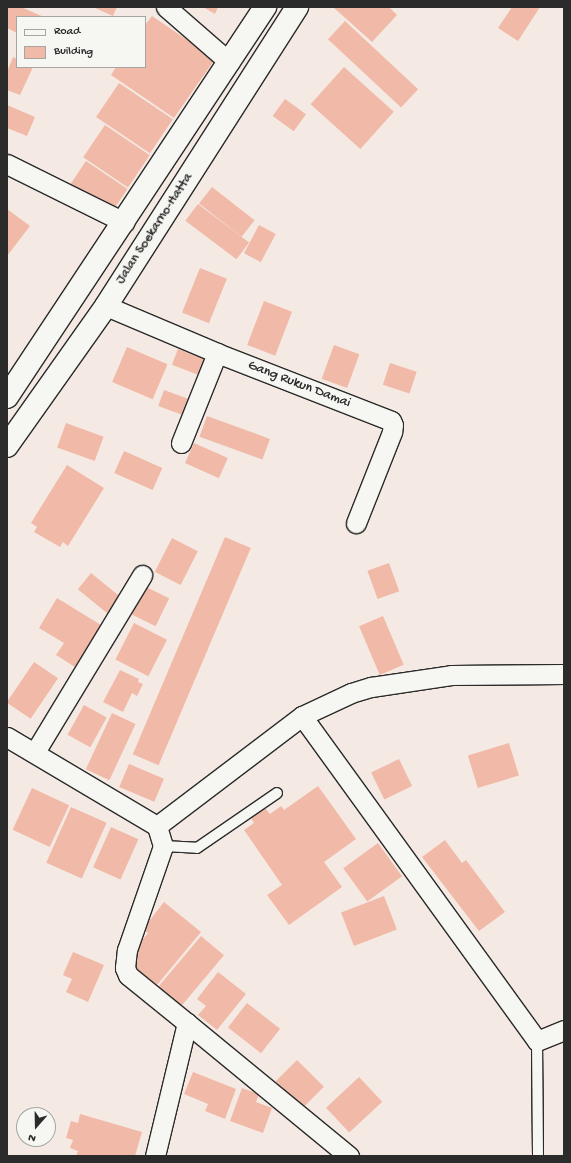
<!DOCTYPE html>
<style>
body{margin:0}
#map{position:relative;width:571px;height:1163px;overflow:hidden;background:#f5eae3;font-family:"Gochi Hand",sans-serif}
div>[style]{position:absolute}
.building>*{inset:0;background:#f1b9a7;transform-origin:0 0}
.roads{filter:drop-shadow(1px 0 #2b2b2b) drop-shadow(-1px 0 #2b2b2b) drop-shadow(0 1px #2b2b2b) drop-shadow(0 -1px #2b2b2b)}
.lane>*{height:10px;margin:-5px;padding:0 5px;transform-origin:5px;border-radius:5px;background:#f6f6f2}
.street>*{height:19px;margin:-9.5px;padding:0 9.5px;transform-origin:9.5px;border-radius:9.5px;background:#f6f6f2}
.secondary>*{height:22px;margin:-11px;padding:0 11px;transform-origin:11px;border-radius:11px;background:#f6f6f2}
span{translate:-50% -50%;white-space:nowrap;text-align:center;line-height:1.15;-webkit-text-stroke:3px #f6f6f2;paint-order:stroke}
.street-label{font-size:14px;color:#2b2b2b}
.frame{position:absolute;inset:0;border:8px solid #2b2b2b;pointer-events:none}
.legend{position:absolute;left:16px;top:16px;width:130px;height:52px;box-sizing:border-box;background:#f6f6f2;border:1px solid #a5a5a2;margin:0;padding:5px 7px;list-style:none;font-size:12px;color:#2b2b2b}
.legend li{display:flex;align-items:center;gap:8px;height:20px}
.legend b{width:20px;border:1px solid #a5a5a2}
.north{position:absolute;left:16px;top:1107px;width:40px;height:40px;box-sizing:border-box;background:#f6f6f2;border:1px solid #a5a5a2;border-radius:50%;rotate:200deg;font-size:11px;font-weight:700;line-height:16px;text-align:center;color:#2b2b2b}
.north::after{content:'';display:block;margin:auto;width:14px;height:18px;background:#2b2b2b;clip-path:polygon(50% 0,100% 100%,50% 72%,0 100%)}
</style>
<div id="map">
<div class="building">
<i style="clip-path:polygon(7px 7px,21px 7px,44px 17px,17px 17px,17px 33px,7px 28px)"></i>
<i style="clip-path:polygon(93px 7px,117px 7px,113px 16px)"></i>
<i style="clip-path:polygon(203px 7px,218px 7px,215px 14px)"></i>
<i style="clip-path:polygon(333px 7px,389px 7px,397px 15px,372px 42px)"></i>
<i style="clip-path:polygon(512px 7px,540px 7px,518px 41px,498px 28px)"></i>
<i style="clip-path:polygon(152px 16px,215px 59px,174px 118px,111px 75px,116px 67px,145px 67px,145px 25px)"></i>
<i style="left:345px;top:21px;width:100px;height:25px;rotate:43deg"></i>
<i style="clip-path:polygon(13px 57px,17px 59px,17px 67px,33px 67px,20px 95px,7px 90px,7px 72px)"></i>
<i style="left:344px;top:67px;width:67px;height:50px;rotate:42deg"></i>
<i style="left:119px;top:83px;width:65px;height:41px;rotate:34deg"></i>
<i style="left:285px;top:99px;width:26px;height:21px;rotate:36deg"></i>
<i style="clip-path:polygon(7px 105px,35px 117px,27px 136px,7px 128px)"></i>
<i style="left:105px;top:125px;width:54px;height:39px;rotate:34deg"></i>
<i style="left:86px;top:161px;width:50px;height:28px;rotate:34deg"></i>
<i style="left:212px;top:187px;width:54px;height:21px;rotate:38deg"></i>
<i style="left:198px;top:204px;width:64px;height:21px;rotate:37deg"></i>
<i style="clip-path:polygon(7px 209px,30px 226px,7px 256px)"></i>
<i style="left:259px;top:225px;width:19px;height:32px;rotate:28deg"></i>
<i style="left:200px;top:268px;width:29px;height:48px;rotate:22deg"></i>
<i style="left:264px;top:301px;width:30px;height:47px;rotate:21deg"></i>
<i style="left:334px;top:345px;width:27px;height:36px;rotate:20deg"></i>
<i style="left:127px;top:347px;width:44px;height:38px;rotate:23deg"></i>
<i style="left:178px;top:349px;width:30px;height:17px;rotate:21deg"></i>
<i style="left:390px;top:363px;width:28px;height:23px;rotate:18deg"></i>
<i style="left:164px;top:390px;width:27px;height:17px;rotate:20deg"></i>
<i style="left:207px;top:416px;width:67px;height:22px;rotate:20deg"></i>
<i style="left:66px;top:423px;width:40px;height:26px;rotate:20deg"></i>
<i style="left:194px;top:443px;width:37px;height:22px;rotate:24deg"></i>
<i style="left:124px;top:451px;width:42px;height:24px;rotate:24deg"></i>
<i style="clip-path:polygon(67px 465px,104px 488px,68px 546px,63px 542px,60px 547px,34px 532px,37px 527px,31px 523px)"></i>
<i style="left:225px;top:537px;width:28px;height:236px;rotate:23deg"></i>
<i style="left:172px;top:538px;width:29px;height:38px;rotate:27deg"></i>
<i style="left:389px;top:563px;width:30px;height:23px;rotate:70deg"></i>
<i style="left:91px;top:573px;width:38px;height:21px;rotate:39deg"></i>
<i style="left:144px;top:586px;width:28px;height:31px;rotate:26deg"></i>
<i style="clip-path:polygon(57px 598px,101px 625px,75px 667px,56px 655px,64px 643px,39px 628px)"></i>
<i style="left:383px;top:616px;width:53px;height:26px;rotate:67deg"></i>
<i style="left:134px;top:623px;width:37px;height:41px;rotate:27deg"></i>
<i style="left:34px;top:662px;width:29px;height:49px;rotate:34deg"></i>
<i style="clip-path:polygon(120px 670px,139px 679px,138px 682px,143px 684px,137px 696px,132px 693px,123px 712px,103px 702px)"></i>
<i style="left:84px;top:705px;width:26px;height:34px;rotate:29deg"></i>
<i style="left:112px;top:713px;width:26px;height:62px;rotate:25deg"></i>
<i style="left:509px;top:743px;width:34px;height:43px;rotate:73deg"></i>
<i style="left:399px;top:759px;width:30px;height:31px;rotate:64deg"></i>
<i style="left:129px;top:764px;width:38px;height:25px;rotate:23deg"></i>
<i style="clip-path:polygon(318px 786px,356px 839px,324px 862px,342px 887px,289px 925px,267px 895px,282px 885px,244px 830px,254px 823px,251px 818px,265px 808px,270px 814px,281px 806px,284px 810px)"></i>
<i style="left:32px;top:788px;width:41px;height:46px;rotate:25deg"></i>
<i style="left:71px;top:807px;width:39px;height:61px;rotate:24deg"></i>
<i style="left:111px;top:827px;width:30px;height:44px;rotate:24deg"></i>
<i style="clip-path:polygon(445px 840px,462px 863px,466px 860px,505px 912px,479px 931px,422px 857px)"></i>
<i style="left:378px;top:843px;width:41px;height:43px;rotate:54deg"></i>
<i style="left:384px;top:896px;width:36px;height:46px;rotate:69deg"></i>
<i style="clip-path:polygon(164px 902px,201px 932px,157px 985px,126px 960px,148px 933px,143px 929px)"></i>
<i style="left:201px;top:936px;width:30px;height:68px;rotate:40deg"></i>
<i style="clip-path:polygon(73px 952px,104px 965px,88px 1002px,66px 992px,72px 979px,63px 975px)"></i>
<i style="clip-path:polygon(218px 972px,246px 994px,217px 1030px,198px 1015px,206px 1006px,197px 999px)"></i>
<i style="left:247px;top:1003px;width:42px;height:31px;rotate:38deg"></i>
<i style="left:297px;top:1060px;width:38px;height:30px;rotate:45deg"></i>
<i style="clip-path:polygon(193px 1072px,236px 1089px,225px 1119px,205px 1111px,208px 1104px,184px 1094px)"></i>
<i style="left:359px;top:1077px;width:34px;height:45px;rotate:47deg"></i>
<i style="clip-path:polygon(242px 1088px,259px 1094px,256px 1102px,272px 1108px,263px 1133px,230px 1121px)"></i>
<i style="clip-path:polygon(80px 1114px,142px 1132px,135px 1156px,76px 1156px,78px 1151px,70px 1148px,73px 1140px,66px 1138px,71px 1121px,78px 1123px)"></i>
</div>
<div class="roads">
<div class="lane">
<i style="left:163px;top:846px;width:34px;rotate:3deg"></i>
<i style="left:197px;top:848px;width:97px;rotate:-34.5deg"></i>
<i style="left:537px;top:1041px;width:115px;rotate:89.5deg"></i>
</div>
<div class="street">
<i style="left:166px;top:7px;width:84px;rotate:41.1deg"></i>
<i style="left:7px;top:164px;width:131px;rotate:26.4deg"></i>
<i style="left:106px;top:306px;width:121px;rotate:22.9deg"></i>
<i style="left:217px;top:353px;width:187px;rotate:21.3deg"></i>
<i style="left:391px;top:421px;width:4px;rotate:63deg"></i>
<i style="left:393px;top:425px;width:7px;rotate:98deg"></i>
<i style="left:392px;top:432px;width:98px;rotate:111.6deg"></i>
<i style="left:181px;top:443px;width:97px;rotate:-68.2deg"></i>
<i style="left:302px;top:716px;width:401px;rotate:54.1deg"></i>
<i style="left:537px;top:1041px;width:29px;rotate:-22deg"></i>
<i style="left:7px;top:737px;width:174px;rotate:30.7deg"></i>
<i style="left:157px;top:826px;width:182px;rotate:-37.2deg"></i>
<i style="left:302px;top:716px;width:54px;rotate:-25.1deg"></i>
<i style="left:351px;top:693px;width:21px;rotate:-17deg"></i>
<i style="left:371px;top:687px;width:81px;rotate:-8.5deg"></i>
<i style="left:451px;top:675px;width:113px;rotate:-0.5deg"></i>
<i style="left:35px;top:752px;width:207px;rotate:-58.8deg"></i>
<i style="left:187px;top:1023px;width:210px;rotate:39.4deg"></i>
<i style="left:155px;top:1156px;width:137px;rotate:-76.5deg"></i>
<i style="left:187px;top:1023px;width:76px;rotate:-140.9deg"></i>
<i style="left:128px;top:975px;width:8px;rotate:-113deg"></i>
<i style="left:125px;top:968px;width:18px;rotate:-84deg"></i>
<i style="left:127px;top:950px;width:110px;rotate:-70.9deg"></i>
<i style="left:163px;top:846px;width:21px;rotate:-107deg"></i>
</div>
<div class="secondary">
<i style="left:7px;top:397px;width:468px;rotate:-56.5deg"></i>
<i style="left:7px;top:446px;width:171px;rotate:-54.7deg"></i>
<i style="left:106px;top:306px;width:355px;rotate:-57.4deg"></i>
</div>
</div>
<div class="street-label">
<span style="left:155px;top:229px;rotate:-57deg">Jalan Soekarno-Hatta</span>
<span style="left:299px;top:385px;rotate:21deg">Gang Rukun Damai</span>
</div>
<div class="frame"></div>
<ul class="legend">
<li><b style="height:5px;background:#f6f6f2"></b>Road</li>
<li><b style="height:11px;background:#f1b9a7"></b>Building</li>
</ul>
<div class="north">N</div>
</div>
